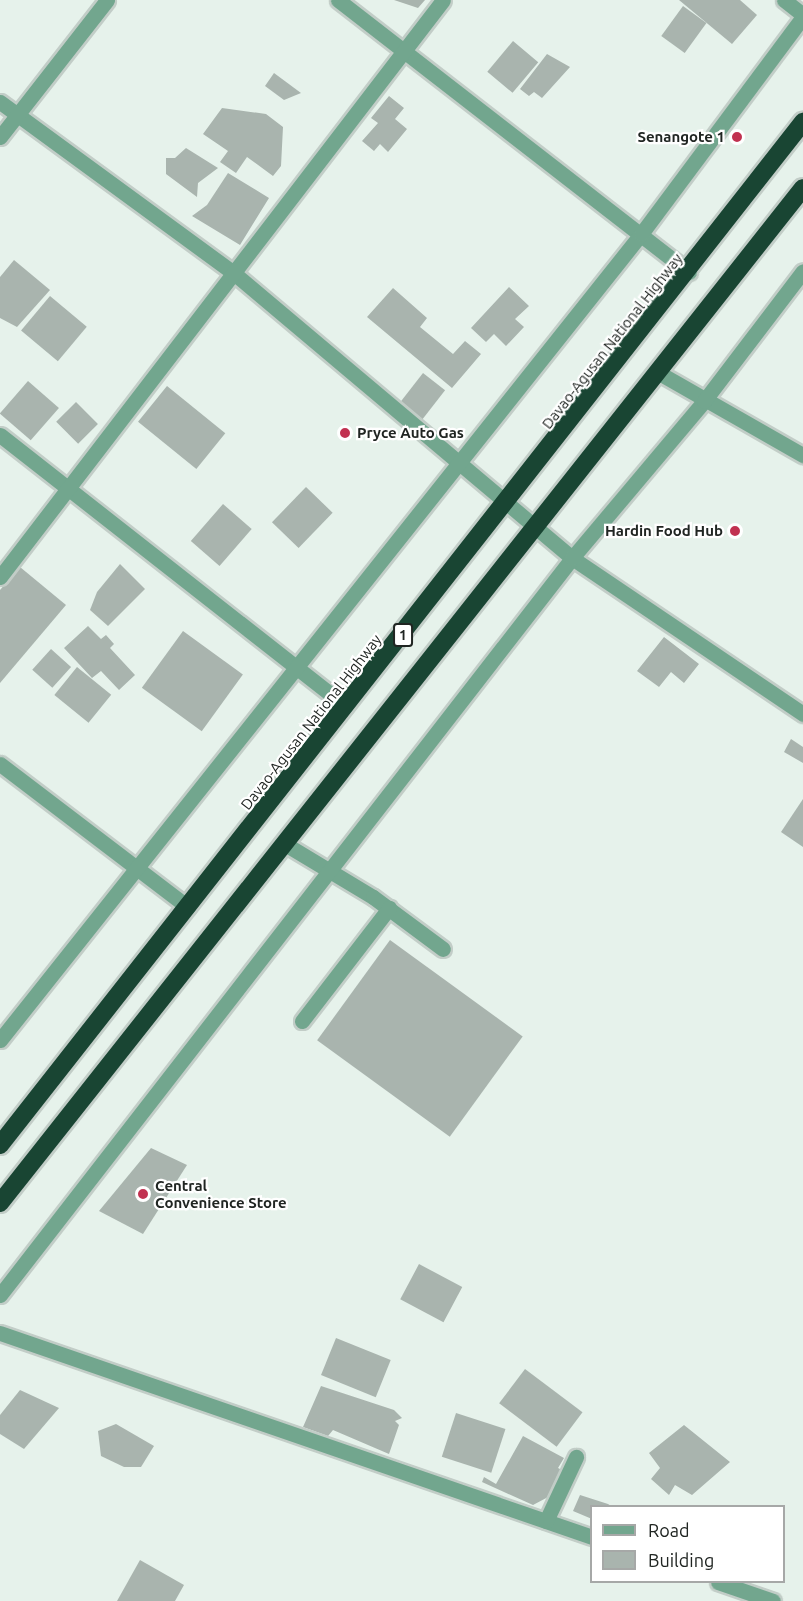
<!DOCTYPE html>
<style>
body{margin:0}
#map{position:relative;width:803px;height:1601px;overflow:hidden;background:#e6f2eb;font-family:Ubuntu,sans-serif}
div>[style]{position:absolute}
.building>*{inset:0;background:#a9b4ae;transform-origin:0 0}
.roads{filter:drop-shadow(2px 0 #c2cdc7) drop-shadow(-2px 0 #c2cdc7) drop-shadow(0 2px #c2cdc7) drop-shadow(0 -2px #c2cdc7)}
.minor>*{height:15px;margin:-7.5px;padding:0 7.5px;transform-origin:7.5px;border-radius:7.5px;background:#72a68e}
.highway>*{height:18px;margin:-9px;padding:0 9px;transform-origin:9px;border-radius:9px;background:#194533}
.dots>*{width:16px;height:16px;translate:-50% -50%;box-sizing:border-box;border:3px solid #fff;border-radius:50%}
span{translate:-50% -50%;white-space:nowrap;text-align:center;line-height:1.15;-webkit-text-stroke:4.5px #fff;paint-order:stroke}
.shield-label span{padding:2px 4px;background:#fff;border:2px solid;border-radius:4px;-webkit-text-stroke-width:0}
.shield-label{font-size:14px;color:#202522;font-weight:700}
.poi-label{font-size:15px;color:#202522;font-weight:700}
.right{translate:-100% -50%;text-align:right}
.left{translate:0 -50%;text-align:left}
.street-label{font-size:15px;color:#202522}
.legend{position:absolute;left:590px;top:1505px;width:195px;height:78px;box-sizing:border-box;background:#fff;border:2px solid #a6a8a7;margin:0;padding:8px 10px;list-style:none;font-size:18px;color:#202522}
.legend li{display:flex;align-items:center;gap:12px;height:30px}
.legend b{width:30px;border:2px solid #a6a8a7}
</style>
<div id="map">
<div class="building">
<i style="clip-path:polygon(394px 0,425px 0,418px 8px)"></i>
<i style="clip-path:polygon(679px 0,740px 0,757px 15px,732px 44px)"></i>
<i style="left:683px;top:6px;width:29px;height:37px;rotate:36deg"></i>
<i style="left:513px;top:41px;width:33px;height:40px;rotate:40deg"></i>
<i style="clip-path:polygon(547px 54px,570px 67px,542px 98px,534px 92px,529px 96px,520px 89px)"></i>
<i style="clip-path:polygon(274px 73px,301px 93px,284px 100px,265px 86px)"></i>
<i style="clip-path:polygon(389px 96px,404px 108px,395px 119px,407px 129px,388px 152px,380px 144px,374px 151px,362px 141px,378px 123px,371px 118px)"></i>
<i style="clip-path:polygon(222px 108px,266px 114px,283px 127px,281px 166px,273px 176px,247px 157px,236px 173px,220px 162px,228px 151px,203px 134px)"></i>
<i style="clip-path:polygon(186px 148px,218px 168px,198px 183px,197px 197px,166px 174px,166px 158px,175px 158px)"></i>
<i style="clip-path:polygon(228px 173px,269px 198px,240px 245px,192px 216px,207px 205px)"></i>
<i style="clip-path:polygon(14px 260px,50px 290px,17px 327px,0 318px,0 277px)"></i>
<i style="clip-path:polygon(509px 287px,529px 306px,515px 319px,524px 327px,506px 346px,494px 334px,486px 342px,471px 328px)"></i>
<i style="clip-path:polygon(393px 288px,427px 318px,420px 327px,453px 354px,465px 341px,481px 354px,452px 388px,367px 317px)"></i>
<i style="left:50px;top:296px;width:48px;height:45px;rotate:40deg"></i>
<i style="left:423px;top:373px;width:28px;height:37px;rotate:38deg"></i>
<i style="left:28px;top:381px;width:41px;height:43px;rotate:41deg"></i>
<i style="left:167px;top:386px;width:75px;height:46px;rotate:39deg"></i>
<i style="left:76px;top:402px;width:31px;height:28px;rotate:45deg"></i>
<i style="left:306px;top:487px;width:37px;height:49px;rotate:44deg"></i>
<i style="left:223px;top:504px;width:38px;height:49px;rotate:41deg"></i>
<i style="clip-path:polygon(120px 564px,145px 589px,108px 626px,90px 610px,97px 592px)"></i>
<i style="clip-path:polygon(20px 567px,66px 605px,0 683px,0 590px)"></i>
<i style="clip-path:polygon(88px 626px,101px 639px,106px 635px,114px 644px,110px 648px,135px 675px,119px 690px,101px 671px,92px 678px,64px 648px)"></i>
<i style="left:183px;top:631px;width:74px;height:70px;rotate:36deg"></i>
<i style="clip-path:polygon(664px 637px,699px 664px,684px 683px,671px 672px,659px 687px,637px 671px)"></i>
<i style="left:51px;top:649px;width:27px;height:28px;rotate:42deg"></i>
<i style="left:77px;top:667px;width:44px;height:36px;rotate:39deg"></i>
<i style="clip-path:polygon(791px 739px,803px 747px,803px 763px,784px 752px)"></i>
<i style="clip-path:polygon(803px 799px,803px 847px,781px 832px)"></i>
<i style="left:390px;top:940px;width:164px;height:124px;rotate:36deg"></i>
<i style="clip-path:polygon(151px 1148px,187px 1165px,143px 1234px,99px 1211px)"></i>
<i style="left:419px;top:1264px;width:49px;height:40px;rotate:28deg"></i>
<i style="left:336px;top:1338px;width:59px;height:40px;rotate:22deg"></i>
<i style="left:525px;top:1369px;width:72px;height:43px;rotate:37deg"></i>
<i style="clip-path:polygon(321px 1386px,394px 1410px,402px 1418px,395px 1421px,399px 1425px,389px 1454px,333px 1430px,328px 1436px,303px 1427px)"></i>
<i style="clip-path:polygon(20px 1390px,59px 1408px,24px 1449px,0 1434px,0 1415px)"></i>
<i style="left:456px;top:1413px;width:52px;height:46px;rotate:18deg"></i>
<i style="clip-path:polygon(116px 1424px,154px 1446px,141px 1467px,124px 1467px,101px 1456px,98px 1431px)"></i>
<i style="clip-path:polygon(684px 1425px,730px 1462px,692px 1495px,675px 1485px,669px 1495px,651px 1479px,660px 1468px,649px 1453px)"></i>
<i style="clip-path:polygon(523px 1436px,564px 1458px,558px 1468px,564px 1471px,550px 1496px,533px 1505px,482px 1482px,484px 1477px,496px 1484px)"></i>
<i style="clip-path:polygon(580px 1495px,608px 1504px,611px 1506px,592px 1506px,592px 1519px,573px 1511px)"></i>
<i style="clip-path:polygon(140px 1560px,184px 1585px,175px 1601px,117px 1601px)"></i>
</div>
<div class="roads">
<div class="minor">
<i style="left:338px;top:0;width:444px;rotate:37.8deg"></i>
<i style="left:784px;top:0;width:24px;rotate:38deg"></i>
<i style="left:0;top:102px;width:291px;rotate:36.2deg"></i>
<i style="left:235px;top:274px;width:441px;rotate:40.1deg"></i>
<i style="left:572px;top:558px;width:279px;rotate:34deg"></i>
<i style="left:0;top:137px;width:174px;rotate:-52deg"></i>
<i style="left:659px;top:373px;width:166px;rotate:29.7deg"></i>
<i style="left:0;top:435px;width:439px;rotate:38.1deg"></i>
<i style="left:0;top:577px;width:727px;rotate:-52.48deg"></i>
<i style="left:0;top:764px;width:236px;rotate:37.3deg"></i>
<i style="left:285px;top:844px;width:103px;rotate:31.1deg"></i>
<i style="left:373px;top:897px;width:87px;rotate:36.6deg"></i>
<i style="left:302px;top:1021px;width:143px;rotate:-52.4deg"></i>
<i style="left:0;top:1040px;width:1030px;rotate:-51.51deg"></i>
<i style="left:641px;top:234px;width:271px;rotate:-53.3deg"></i>
<i style="left:0;top:1295px;width:933px;rotate:-52.18deg"></i>
<i style="left:572px;top:558px;width:205px;rotate:-49.9deg"></i>
<i style="left:704px;top:401px;width:163px;rotate:-52.7deg"></i>
<i style="left:0;top:1333px;width:626px;rotate:19.01deg"></i>
<i style="left:546px;top:1521px;width:71px;rotate:-64.9deg"></i>
<i style="left:718px;top:1582px;width:58px;rotate:19.1deg"></i>
</div>
<div class="highway">
<i style="left:0;top:1145px;width:1301px;rotate:-51.87deg"></i>
<i style="left:0;top:1203px;width:1294px;rotate:-51.65deg"></i>
</div>
</div>
<div class="dots">
<i style="left:737px;top:137px;background:#c13150"></i>
<i style="left:345px;top:433px;background:#c13150"></i>
<i style="left:735px;top:531px;background:#c13150"></i>
<i style="left:143px;top:1194px;background:#c13150"></i>
</div>
<div class="shield-label">
<span style="left:403px;top:635px">1</span>
</div>
<div class="poi-label">
<span class="right" style="left:725px;top:137px">Senangote 1</span>
<span class="left" style="left:357px;top:433px">Pryce Auto Gas</span>
<span class="right" style="left:723px;top:531px">Hardin Food Hub</span>
<span class="left" style="left:155px;top:1194px">Central<br>Convenience Store</span>
</div>
<div class="street-label">
<span style="left:612px;top:341px;rotate:-52deg">Davao-Agusan National Highway</span>
<span style="left:311px;top:722px;rotate:-52deg">Davao-Agusan National Highway</span>
</div>
<ul class="legend">
<li><b style="height:8px;background:#72a68e"></b>Road</li>
<li><b style="height:16px;background:#a9b4ae"></b>Building</li>
</ul>
</div>
